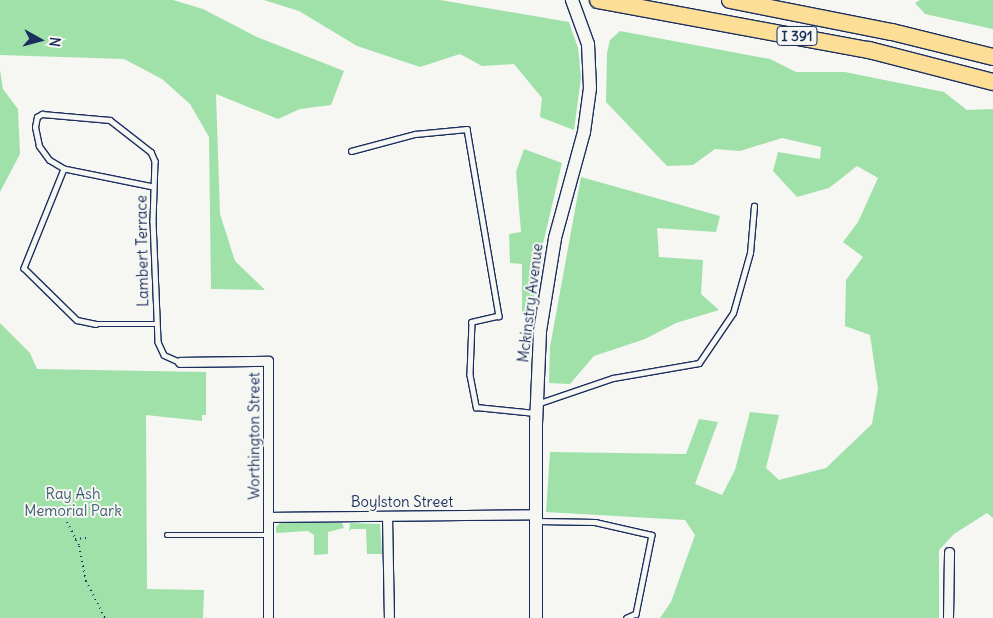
<!DOCTYPE html>
<style>
body{margin:0}
#map{position:relative;width:993px;height:618px;overflow:hidden;background:#f6f6f2;font-family:Delius,sans-serif}
div>[style]{position:absolute}
.green>*{inset:0;background:#a0e1aa}
.path>*{height:2px;margin-top:-1px;transform-origin:0;background:repeating-linear-gradient(90deg,#1b2f5e 0 1px,transparent 0 5px)}
.roads{filter:drop-shadow(1px 0 #1b2f5e) drop-shadow(-1px 0 #1b2f5e) drop-shadow(0 1px #1b2f5e) drop-shadow(0 -1px #1b2f5e)}
.lane>*{height:4.5px;margin:-2.25px;padding:0 2.25px;transform-origin:2.25px;border-radius:2.25px;background:#f6f6f2}
.street>*{height:9px;margin:-4.5px;padding:0 4.5px;transform-origin:4.5px;border-radius:4.5px;background:#f6f6f2}
.secondary>*{height:12px;margin:-6px;padding:0 6px;transform-origin:6px;border-radius:6px;background:#f6f6f2}
.highway>*{height:16px;margin:-8px;padding:0 8px;transform-origin:8px;border-radius:8px;background:#fcde96}
span{translate:-50% -50%;white-space:nowrap;text-align:center;line-height:1.15;-webkit-text-stroke:4px #f6f6f2;paint-order:stroke}
.shield-label span{padding:1px 4px;background:#f6f6f2;border:1px solid;border-radius:4px;-webkit-text-stroke-width:0}
.shield-label{font-size:14px;color:#1b2f5e;font-weight:700}
.street-label{font-size:15px;color:#1b2f5e}
.park-label{font-size:15px;color:#3c5c71}
.north{position:absolute;left:15px;top:15px;width:50px;height:50px;-webkit-text-stroke:4px #f6f6f2;paint-order:stroke;rotate:97deg;font-size:14px;font-weight:700;line-height:20px;text-align:center;color:#1b2f5e}
.north::after{content:'';display:block;margin:auto;width:18px;height:22px;background:#1b2f5e;clip-path:polygon(50% 0,100% 100%,50% 72%,0 100%)}
</style>
<div id="map">
<div class="green">
<i style="clip-path:polygon(0 0,173px 0,203px 9px,257px 37px,344px 71px,331px 105px,300px 109px,278px 119px,216px 94px,220px 214px,235px 261px,265px 290px,211px 289px,209px 137px,190px 104px,162px 79px,124px 59px,0 55px)"></i>
<i style="clip-path:polygon(264px 0,440px 0,569px 22px,578px 48px,581px 77px,574px 130px,540px 117px,542px 98px,514px 64px,482px 66px,460px 54px,420px 67px,357px 46px,299px 11px)"></i>
<i style="clip-path:polygon(920px 0,993px 0,993px 29px,925px 14px,915px 3px)"></i>
<i style="clip-path:polygon(620px 31px,770px 59px,796px 72px,845px 72px,944px 92px,967px 110px,993px 109px,993px 518px,987px 513px,954px 534px,939px 550px,939px 618px,660px 618px,671px 602px,695px 535px,685px 520px,546px 512px,550px 452px,686px 454px,699px 419px,718px 422px,695px 484px,722px 495px,735px 470px,750px 412px,779px 415px,766px 468px,779px 480px,826px 468px,872px 424px,878px 389px,870px 335px,845px 326px,846px 280px,863px 257px,843px 242px,858px 222px,878px 178px,857px 166px,829px 188px,797px 197px,773px 171px,778px 152px,820px 159px,821px 147px,782px 138px,740px 151px,715px 149px,693px 165px,667px 166px,606px 102px,607px 53px,610px 40px)"></i>
<i style="clip-path:polygon(0 70px,3px 89px,18px 109px,20px 154px,0 192px)"></i>
<i style="clip-path:polygon(524px 149px,562px 163px,538px 265px,532px 311px,522px 312px,522px 264px,510px 263px,509px 234px,521px 232px,516px 172px)"></i>
<i style="clip-path:polygon(581px 177px,720px 216px,716px 232px,657px 228px,659px 257px,703px 260px,701px 294px,719px 310px,676px 323px,645px 339px,594px 356px,570px 384px,549px 383px,550px 347px)"></i>
<i style="clip-path:polygon(0 323px,30px 353px,37px 369px,206px 372px,206px 415px,202px 415px,202px 421px,146px 415px,147px 589px,204px 590px,203px 618px,0 618px)"></i>
<i style="clip-path:polygon(280px 523px,342px 523px,344px 528px,328px 532px,328px 554px,314px 555px,314px 535px,308px 531px,276px 533px,276px 527px)"></i>
<i style="clip-path:polygon(350px 523px,380px 524px,382px 554px,367px 554px,366px 529px,351px 529px,349px 532px)"></i>
</div>
<div class="path">
<i style="left:67px;top:522px;width:27px;rotate:63deg"></i>
<i style="left:79px;top:546px;width:36px;rotate:79deg"></i>
<i style="left:86px;top:581px;width:42px;rotate:62.8deg"></i>
<i style="left:75px;top:539px;width:11px;rotate:-5deg"></i>
</div>
<div class="roads">
<div class="lane">
<i style="left:351px;top:151px;width:66px;rotate:-14.9deg"></i>
<i style="left:415px;top:134px;width:52px;rotate:-5.5deg"></i>
<i style="left:467px;top:129px;width:190px;rotate:80.3deg"></i>
<i style="left:499px;top:316px;width:28px;rotate:167deg"></i>
<i style="left:472px;top:322px;width:53px;rotate:92.2deg"></i>
<i style="left:470px;top:375px;width:33px;rotate:79deg"></i>
<i style="left:476px;top:407px;width:59px;rotate:5.8deg"></i>
<i style="left:64px;top:169px;width:17px;rotate:-149deg"></i>
<i style="left:49px;top:160px;width:17px;rotate:-126deg"></i>
<i style="left:39px;top:146px;width:19px;rotate:-102deg"></i>
<i style="left:35px;top:127px;width:10px;rotate:-79deg"></i>
<i style="left:37px;top:117px;width:6px;rotate:-31deg"></i>
<i style="left:42px;top:114px;width:68px;rotate:5deg"></i>
<i style="left:110px;top:120px;width:52px;rotate:38deg"></i>
<i style="left:151px;top:152px;width:10px;rotate:66deg"></i>
<i style="left:155px;top:161px;width:60px;rotate:91.9deg"></i>
<i style="left:153px;top:221px;width:121px;rotate:87.6deg"></i>
<i style="left:158px;top:342px;width:14px;rotate:65deg"></i>
<i style="left:164px;top:355px;width:17px;rotate:24deg"></i>
<i style="left:153px;top:187px;width:91px;rotate:-168.6deg"></i>
<i style="left:64px;top:169px;width:107px;rotate:112deg"></i>
<i style="left:24px;top:268px;width:74px;rotate:44.5deg"></i>
<i style="left:77px;top:320px;width:19px;rotate:12deg"></i>
<i style="left:96px;top:324px;width:60px"></i>
<i style="left:537px;top:404px;width:80px;rotate:-18.9deg"></i>
<i style="left:613px;top:378px;width:87px;rotate:-9.9deg"></i>
<i style="left:699px;top:363px;width:60px;rotate:-55.8deg"></i>
<i style="left:733px;top:313px;width:62px;rotate:-74.2deg"></i>
<i style="left:750px;top:253px;width:47px;rotate:-85.1deg"></i>
<i style="left:538px;top:521px;width:57px;rotate:1deg"></i>
<i style="left:595px;top:522px;width:58px;rotate:12.8deg"></i>
<i style="left:652px;top:535px;width:81px;rotate:101.4deg"></i>
<i style="left:636px;top:614px;width:10px;rotate:156deg"></i>
<i style="left:167px;top:535px;width:101px"></i>
</div>
<div class="street">
<i style="left:180px;top:362px;width:88px;rotate:-0.7deg"></i>
<i style="left:268px;top:361px;width:257px;rotate:90deg"></i>
<i style="left:387px;top:516px;width:102px;rotate:88.9deg"></i>
<i style="left:268px;top:517px;width:267px;rotate:-0.6deg"></i>
<i style="left:948px;top:618px;width:66px;rotate:-89.1deg"></i>
</div>
<div class="secondary">
<i style="left:536px;top:618px;width:194px;rotate:-90deg"></i>
<i style="left:536px;top:424px;width:93px;rotate:-87.5deg"></i>
<i style="left:540px;top:331px;width:94px;rotate:-80.8deg"></i>
<i style="left:555px;top:238px;width:110px;rotate:-74.7deg"></i>
<i style="left:584px;top:132px;width:44px;rotate:-82.2deg"></i>
<i style="left:590px;top:88px;width:44px;rotate:-92.6deg"></i>
<i style="left:588px;top:44px;width:47px;rotate:-110deg"></i>
</div>
<div class="highway">
<i style="left:598px;top:0;width:276px;rotate:10.5deg"></i>
<i style="left:869px;top:50px;width:128px;rotate:14.5deg"></i>
<i style="left:730px;top:0;width:165px;rotate:11.2deg"></i>
<i style="left:892px;top:32px;width:104px;rotate:13.9deg"></i>
</div>
</div>
<div class="shield-label">
<span style="left:797px;top:36px">I 391</span>
</div>
<div class="street-label">
<span style="left:142px;top:251px;rotate:-91deg">Lambert Terrace</span>
<span style="left:530px;top:303px;rotate:-83deg">Mckinstry Avenue</span>
<span style="left:254px;top:436px;rotate:-90deg">Worthington Street</span>
<span style="left:402px;top:502px">Boylston Street</span>
</div>
<div class="park-label">
<span style="left:73px;top:502px">Ray Ash<br>Memorial Park</span>
</div>
<div class="north">N</div>
</div>
